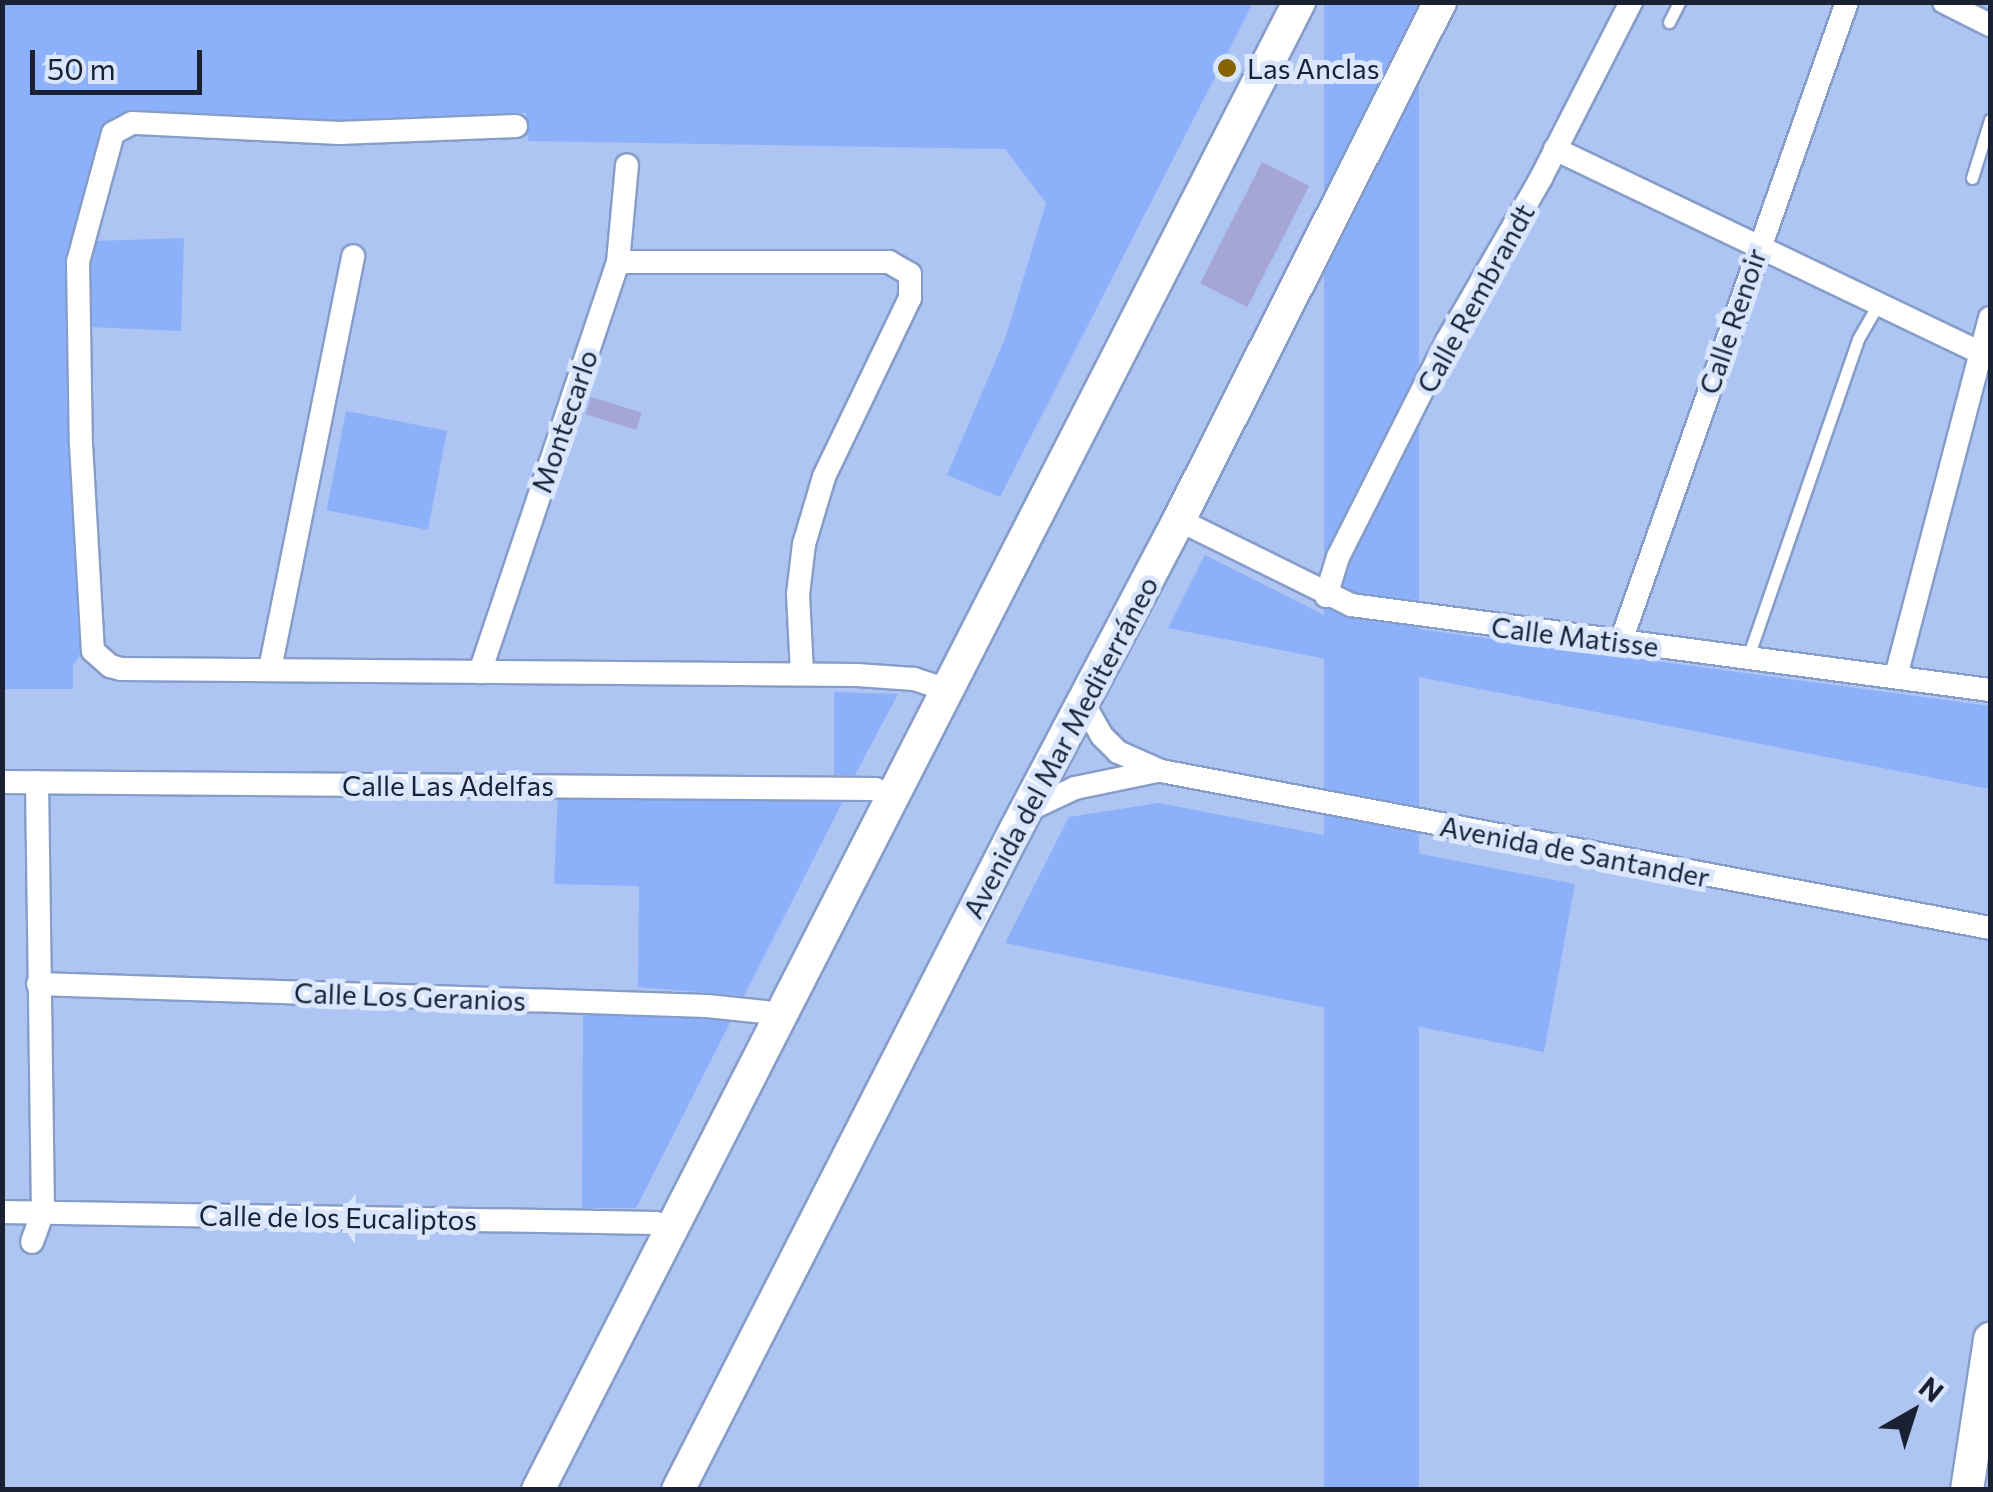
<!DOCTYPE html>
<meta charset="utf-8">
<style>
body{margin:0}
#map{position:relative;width:1993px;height:1492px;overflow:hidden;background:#aec5f3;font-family:Commissioner,sans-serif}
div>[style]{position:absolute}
.green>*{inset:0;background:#8cb0f9;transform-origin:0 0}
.building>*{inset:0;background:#a5a5d6;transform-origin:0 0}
.roads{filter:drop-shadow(2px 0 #869dc9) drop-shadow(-2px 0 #869dc9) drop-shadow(0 2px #869dc9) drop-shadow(0 -2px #869dc9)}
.lane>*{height:11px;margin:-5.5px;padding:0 5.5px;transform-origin:5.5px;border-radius:5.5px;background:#fff}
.street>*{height:22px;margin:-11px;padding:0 11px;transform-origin:11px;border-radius:11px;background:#fff}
.secondary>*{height:32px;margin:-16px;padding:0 16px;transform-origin:16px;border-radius:16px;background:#fff}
.dots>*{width:28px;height:28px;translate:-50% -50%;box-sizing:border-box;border:5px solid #d9e6fd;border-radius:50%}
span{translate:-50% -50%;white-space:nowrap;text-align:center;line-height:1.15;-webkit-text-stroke:10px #d9e6fd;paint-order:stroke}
.poi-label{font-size:28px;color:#192132}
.left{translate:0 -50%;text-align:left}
.street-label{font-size:28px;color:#192132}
.frame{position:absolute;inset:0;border:5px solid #192132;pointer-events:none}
.north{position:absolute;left:1863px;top:1362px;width:100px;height:100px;-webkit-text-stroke:8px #d9e6fd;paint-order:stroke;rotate:39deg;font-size:28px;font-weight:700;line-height:40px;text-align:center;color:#192132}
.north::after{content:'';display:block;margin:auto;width:35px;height:45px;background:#192132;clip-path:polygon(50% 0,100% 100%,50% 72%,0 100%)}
.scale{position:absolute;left:30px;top:50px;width:172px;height:45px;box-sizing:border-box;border:5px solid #192132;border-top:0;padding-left:12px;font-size:30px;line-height:35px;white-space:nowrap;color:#192132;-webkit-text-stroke:8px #d9e6fd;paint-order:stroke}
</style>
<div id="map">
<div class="green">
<i style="clip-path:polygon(3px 3px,1253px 3px,1000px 497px,947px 475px,1006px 336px,1046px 203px,1005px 149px,528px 141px,526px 113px,201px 126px,123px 115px,110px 128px,67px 260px,81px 653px,73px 666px,73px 689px,3px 689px)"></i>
<i style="left:1324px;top:3px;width:95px;height:1674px"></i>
<i style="clip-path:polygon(184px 238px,181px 331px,88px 327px,86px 278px,95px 241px)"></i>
<i style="left:346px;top:411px;width:103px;height:101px;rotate:11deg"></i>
<i style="clip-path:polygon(1205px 555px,1328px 617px,1990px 706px,1990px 789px,1168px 628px)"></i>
<i style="clip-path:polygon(834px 692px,898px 694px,855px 775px,834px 775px)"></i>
<i style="clip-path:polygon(558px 793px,846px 795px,744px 996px,638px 987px,639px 886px,554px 884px)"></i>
<i style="clip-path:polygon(1159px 803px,1575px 884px,1544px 1052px,1005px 943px,1069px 817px)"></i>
<i style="clip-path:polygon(583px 1011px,734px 1015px,636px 1208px,582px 1208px)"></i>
</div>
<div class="building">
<i style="left:1262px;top:162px;width:53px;height:136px;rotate:27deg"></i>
<i style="left:591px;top:397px;width:53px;height:18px;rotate:17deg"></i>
</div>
<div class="roads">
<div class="lane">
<i style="left:1669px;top:22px;width:22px;rotate:-63deg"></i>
<i style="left:1972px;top:178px;width:61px;rotate:-72.8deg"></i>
<i style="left:1748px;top:657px;width:336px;rotate:-70.9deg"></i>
<i style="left:1858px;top:339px;width:39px;rotate:-60deg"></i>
</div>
<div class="street">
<i style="left:1944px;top:2px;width:51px;rotate:26.6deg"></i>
<i style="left:516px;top:126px;width:177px;rotate:177.7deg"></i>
<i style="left:339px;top:133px;width:207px;rotate:-177.2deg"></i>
<i style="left:132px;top:123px;width:21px;rotate:152deg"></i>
<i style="left:113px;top:133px;width:134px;rotate:105.2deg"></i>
<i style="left:78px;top:262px;width:182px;rotate:89.1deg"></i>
<i style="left:81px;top:444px;width:207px;rotate:86.7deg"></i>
<i style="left:93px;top:651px;width:23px;rotate:41deg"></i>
<i style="left:110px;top:666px;width:11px;rotate:15deg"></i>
<i style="left:121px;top:669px;width:736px;rotate:0.47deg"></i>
<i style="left:857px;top:675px;width:57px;rotate:4deg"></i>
<i style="left:914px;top:679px;width:36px;rotate:18deg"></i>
<i style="left:1555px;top:149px;width:472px;rotate:25.6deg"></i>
<i style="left:618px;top:262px;width:271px"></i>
<i style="left:889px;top:262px;width:24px;rotate:30deg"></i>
<i style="left:910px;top:274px;width:24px;rotate:90deg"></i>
<i style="left:910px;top:298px;width:199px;rotate:115.7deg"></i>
<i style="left:824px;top:477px;width:70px;rotate:106.6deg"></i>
<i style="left:804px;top:544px;width:50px;rotate:96.8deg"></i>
<i style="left:798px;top:594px;width:80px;rotate:87.1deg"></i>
<i style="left:1179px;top:520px;width:192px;rotate:26.3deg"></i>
<i style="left:1351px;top:605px;width:645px;rotate:7.58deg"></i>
<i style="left:1326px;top:596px;width:41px;rotate:-72.9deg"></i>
<i style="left:1338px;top:557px;width:242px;rotate:-63.2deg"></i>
<i style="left:1447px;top:341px;width:188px;rotate:-60deg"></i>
<i style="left:1541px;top:178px;width:198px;rotate:-62.9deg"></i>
<i style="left:1621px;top:641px;width:678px;rotate:-70.52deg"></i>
<i style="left:270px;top:669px;width:421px;rotate:-78.6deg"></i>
<i style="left:480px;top:672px;width:433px;rotate:-71.4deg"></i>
<i style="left:618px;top:262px;width:97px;rotate:-84.7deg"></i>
<i style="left:1896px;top:676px;width:370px;rotate:-75.3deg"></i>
<i style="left:1082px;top:701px;width:40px;rotate:60.3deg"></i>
<i style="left:1102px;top:736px;width:23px;rotate:45deg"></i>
<i style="left:1118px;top:752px;width:47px;rotate:23.8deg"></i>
<i style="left:1161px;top:771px;width:844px;rotate:10.72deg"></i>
<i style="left:2px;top:782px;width:873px;rotate:0.46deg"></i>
<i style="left:875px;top:789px;width:18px;rotate:22deg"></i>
<i style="left:1026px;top:811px;width:54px;rotate:-25.1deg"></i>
<i style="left:1075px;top:788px;width:84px;rotate:-11.7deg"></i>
<i style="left:38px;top:984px;width:669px;rotate:1.88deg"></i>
<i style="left:707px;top:1006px;width:58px;rotate:5.9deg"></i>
<i style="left:765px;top:1012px;width:17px;rotate:28deg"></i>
<i style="left:2px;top:1212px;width:654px;rotate:0.96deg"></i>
<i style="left:656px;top:1223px;width:17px;rotate:24deg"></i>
<i style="left:32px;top:1242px;width:32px;rotate:-70deg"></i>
<i style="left:43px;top:1212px;width:430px;rotate:-90.8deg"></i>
</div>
<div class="secondary">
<i style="left:538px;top:1490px;width:1671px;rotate:-62.91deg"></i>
<i style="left:678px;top:1490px;width:742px;rotate:-62.92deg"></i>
<i style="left:1016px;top:829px;width:349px;rotate:-62.2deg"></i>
<i style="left:1179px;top:520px;width:580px;rotate:-63.26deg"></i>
<i style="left:1967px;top:1490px;width:153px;rotate:-81.3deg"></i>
</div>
</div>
<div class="dots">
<i style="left:1227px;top:68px;background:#876300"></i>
</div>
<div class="poi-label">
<span class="left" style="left:1247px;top:68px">Las Anclas</span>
</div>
<div class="street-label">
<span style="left:1475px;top:298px;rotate:-61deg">Calle Rembrandt</span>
<span style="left:1732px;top:321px;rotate:-71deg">Calle Renoir</span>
<span style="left:564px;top:421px;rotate:-71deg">Montecarlo</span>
<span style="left:1575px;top:636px;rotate:7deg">Calle Matisse</span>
<span style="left:1060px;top:747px;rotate:-62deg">Avenida del Mar Mediterráneo</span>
<span style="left:448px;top:785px">Calle Las Adelfas</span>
<span style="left:1575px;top:851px;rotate:11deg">Avenida de Santander</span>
<span style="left:410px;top:996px;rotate:2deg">Calle Los Geranios</span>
<span style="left:338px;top:1217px;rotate:1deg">Calle de los Eucaliptos</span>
</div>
<div class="frame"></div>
<div class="north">N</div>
<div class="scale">50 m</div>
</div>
